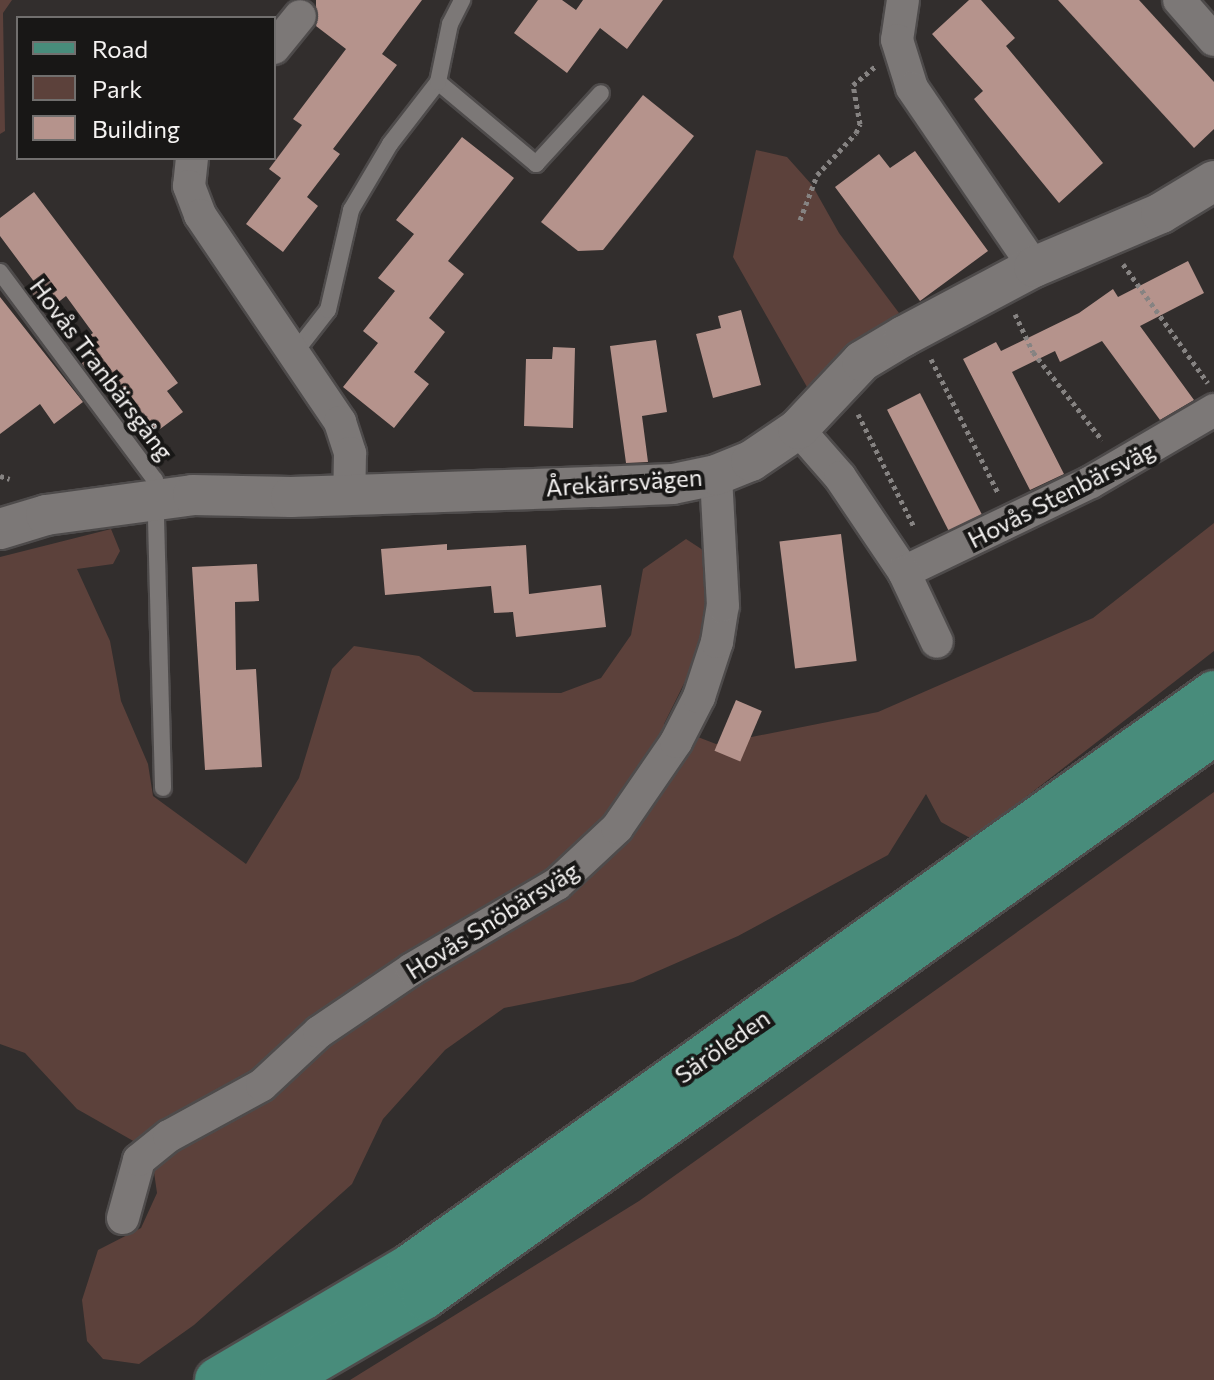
<!DOCTYPE html>
<meta charset="utf-8">
<style>
body{margin:0}
#map{position:relative;width:1214px;height:1380px;overflow:hidden;background:#322e2d;font-family:Commissioner,sans-serif}
div>[style]{position:absolute}
.green>*{inset:0;background:#5c413b}
.building>*{inset:0;background:#b5938c;transform-origin:0 0}
.path>*{height:5px;margin-top:-2.5px;transform-origin:0;background:repeating-linear-gradient(90deg,#868382 0 4px,transparent 0 8px)}
.roads{filter:drop-shadow(2px 0 #4e4b4b) drop-shadow(-2px 0 #4e4b4b) drop-shadow(0 2px #4e4b4b) drop-shadow(0 -2px #4e4b4b)}
.service>*{height:16px;margin:-8px;padding:0 8px;transform-origin:8px;border-radius:8px;background:#7c7877}
.minor>*{height:32px;margin:-16px;padding:0 16px;transform-origin:16px;border-radius:16px;background:#7c7877}
.tertiary>*{height:40px;margin:-20px;padding:0 20px;transform-origin:20px;border-radius:20px;background:#7c7877}
.primary>*{height:44px;margin:-22px;padding:0 22px;transform-origin:22px;border-radius:22px;background:#488c7b}
span{translate:-50% -50%;white-space:nowrap;text-align:center;line-height:1.15;-webkit-text-stroke:8px #181716;paint-order:stroke}
.street-label{font-size:24px;color:#f6f4f3}
.legend{position:absolute;left:16px;top:16px;width:260px;height:144px;box-sizing:border-box;background:#181716;border:2px solid #716f6e;margin:0;padding:10px 14px;list-style:none;font-size:24px;color:#f6f4f3}
.legend li{display:flex;align-items:center;gap:16px;height:40px}
.legend b{width:40px;border:2px solid #716f6e}
</style>
<div id="map">
<div class="green">
<i style="clip-path:polygon(0 0,12px 0,3px 13px,5px 131px,0 134px)"></i>
<i style="clip-path:polygon(756px 150px,787px 157px,812px 185px,839px 233px,899px 313px,855px 341px,807px 387px,733px 257px)"></i>
<i style="clip-path:polygon(1214px 523px,1214px 651px,972px 839px,941px 822px,926px 794px,888px 855px,738px 936px,633px 982px,504px 1008px,445px 1050px,383px 1119px,352px 1184px,194px 1325px,139px 1364px,103px 1359px,87px 1341px,82px 1300px,98px 1250px,141px 1228px,157px 1193px,151px 1151px,77px 1109px,25px 1053px,0 1044px,0 557px,111px 529px,120px 551px,113px 564px,77px 569px,110px 641px,121px 701px,148px 764px,153px 796px,246px 864px,299px 778px,332px 669px,354px 646px,419px 656px,474px 692px,561px 693px,601px 678px,631px 635px,643px 569px,686px 539px,709px 554px,707px 637px,664px 724px,716px 744px,878px 712px,1093px 618px)"></i>
<i style="clip-path:polygon(1214px 792px,1214px 1380px,350px 1380px,639px 1201px)"></i>
</div>
<div class="building">
<i style="clip-path:polygon(316px 0,422px 0,382px 54px,397px 65px,333px 149px,340px 154px,307px 197px,318px 206px,283px 252px,246px 224px,281px 178px,269px 169px,302px 125px,293px 119px,346px 49px,316px 26px)"></i>
<i style="clip-path:polygon(538px 0,562px 0,576px 10px,583px 0,663px 0,627px 49px,600px 28px,567px 73px,514px 33px)"></i>
<i style="clip-path:polygon(969px 0,981px 0,1015px 38px,1006px 46px,1103px 163px,1059px 203px,974px 99px,983px 91px,932px 34px)"></i>
<i style="clip-path:polygon(1058px 0,1139px 0,1214px 82px,1214px 129px,1194px 148px)"></i>
<i style="clip-path:polygon(643px 95px,694px 136px,603px 250px,578px 251px,541px 222px)"></i>
<i style="clip-path:polygon(462px 137px,514px 178px,448px 261px,464px 274px,429px 318px,445px 332px,414px 372px,429px 384px,394px 428px,343px 387px,378px 343px,363px 331px,395px 291px,378px 278px,414px 234px,396px 220px)"></i>
<i style="clip-path:polygon(915px 151px,988px 251px,920px 301px,835px 187px,879px 154px,890px 168px)"></i>
<i style="clip-path:polygon(34px 192px,178px 383px,167px 391px,183px 412px,152px 435px,111px 381px,101px 389px,72px 350px,93px 333px,66px 296px,46px 312px,31px 292px,38px 287px,0 236px,0 218px)"></i>
<i style="clip-path:polygon(1188px 261px,1204px 293px,1140px 326px,1194px 400px,1160px 420px,1102px 341px,1060px 362px,1055px 351px,1012px 372px,1064px 474px,1030px 490px,963px 359px,996px 342px,1001px 351px,1079px 313px,1113px 289px,1118px 297px)"></i>
<i style="clip-path:polygon(0 297px,83px 402px,54px 424px,40px 404px,0 434px)"></i>
<i style="clip-path:polygon(741px 310px,761px 385px,713px 398px,696px 334px,721px 328px,718px 316px)"></i>
<i style="clip-path:polygon(656px 340px,667px 412px,642px 416px,648px 462px,626px 463px,610px 346px)"></i>
<i style="clip-path:polygon(553px 347px,575px 348px,573px 428px,524px 426px,526px 359px,552px 359px)"></i>
<i style="left:920px;top:393px;width:136px;height:37px;rotate:63deg"></i>
<i style="left:841px;top:534px;width:128px;height:62px;rotate:83deg"></i>
<i style="clip-path:polygon(447px 544px,447px 550px,526px 545px,529px 594px,601px 585px,606px 627px,516px 637px,513px 612px,494px 613px,491px 586px,385px 595px,381px 549px)"></i>
<i style="clip-path:polygon(257px 564px,259px 601px,235px 602px,236px 670px,256px 669px,262px 767px,205px 770px,192px 567px)"></i>
<i style="left:736px;top:700px;width:28px;height:55px;rotate:23deg"></i>
</div>
<div class="path">
<i style="left:800px;top:220px;width:48px;rotate:-69.3deg"></i>
<i style="left:817px;top:175px;width:57px;rotate:-47.1deg"></i>
<i style="left:856px;top:133px;width:10px;rotate:-66deg"></i>
<i style="left:860px;top:124px;width:40px;rotate:-100deg"></i>
<i style="left:853px;top:85px;width:30px;rotate:-40deg"></i>
<i style="left:1123px;top:264px;width:146px;rotate:54.5deg"></i>
<i style="left:1015px;top:314px;width:42px;rotate:64.7deg"></i>
<i style="left:1033px;top:352px;width:112px;rotate:51.9deg"></i>
<i style="left:931px;top:359px;width:150px;rotate:63.4deg"></i>
<i style="left:858px;top:414px;width:126px;rotate:63.6deg"></i>
<i style="left:0;top:476px;width:10px;rotate:17deg"></i>
</div>
<div class="roads">
<div class="service">
<i style="left:438px;top:82px;width:128px;rotate:39.9deg"></i>
<i style="left:536px;top:164px;width:96px;rotate:-47.5deg"></i>
<i style="left:0;top:272px;width:259px;rotate:53.3deg"></i>
<i style="left:155px;top:480px;width:308px;rotate:88.5deg"></i>
<i style="left:292px;top:356px;width:58px;rotate:-52deg"></i>
<i style="left:328px;top:310px;width:103px;rotate:-77deg"></i>
<i style="left:351px;top:210px;width:77px;rotate:-59.4deg"></i>
<i style="left:390px;top:144px;width:78px;rotate:-52.3deg"></i>
<i style="left:438px;top:82px;width:59px;rotate:-78.3deg"></i>
<i style="left:450px;top:24px;width:27px;rotate:-63deg"></i>
</div>
<div class="minor">
<i style="left:903px;top:0;width:40px;rotate:98.5deg"></i>
<i style="left:897px;top:40px;width:50px;rotate:72.6deg"></i>
<i style="left:912px;top:88px;width:217px;rotate:55.7deg"></i>
<i style="left:1179px;top:0;width:53px;rotate:48.8deg"></i>
<i style="left:274px;top:48px;width:41px;rotate:-50.9deg"></i>
<i style="left:192px;top:158px;width:28px;rotate:96deg"></i>
<i style="left:189px;top:186px;width:31px;rotate:69deg"></i>
<i style="left:200px;top:215px;width:250px;rotate:55.9deg"></i>
<i style="left:340px;top:422px;width:33px;rotate:72deg"></i>
<i style="left:350px;top:453px;width:39px;rotate:91deg"></i>
<i style="left:798px;top:429px;width:64px;rotate:48.8deg"></i>
<i style="left:840px;top:477px;width:115px;rotate:56deg"></i>
<i style="left:904px;top:572px;width:208px;rotate:-25.7deg"></i>
<i style="left:1091px;top:482px;width:143px;rotate:-30.3deg"></i>
<i style="left:904px;top:572px;width:77px;rotate:64.8deg"></i>
<i style="left:123px;top:1218px;width:60px;rotate:-74.6deg"></i>
<i style="left:139px;top:1160px;width:38px;rotate:-39deg"></i>
<i style="left:169px;top:1136px;width:106px;rotate:-28.7deg"></i>
<i style="left:262px;top:1085px;width:78px;rotate:-42.9deg"></i>
<i style="left:319px;top:1032px;width:112px;rotate:-34.1deg"></i>
<i style="left:412px;top:969px;width:168px;rotate:-30.4deg"></i>
<i style="left:557px;top:884px;width:82px;rotate:-43deg"></i>
<i style="left:617px;top:828px;width:104px;rotate:-55.5deg"></i>
<i style="left:676px;top:742px;width:51px;rotate:-62.9deg"></i>
<i style="left:699px;top:697px;width:58px;rotate:-71.9deg"></i>
<i style="left:717px;top:642px;width:36px;rotate:-81deg"></i>
<i style="left:723px;top:606px;width:131px;rotate:-93.1deg"></i>
</div>
<div class="tertiary">
<i style="left:0;top:529px;width:48px;rotate:-16.9deg"></i>
<i style="left:46px;top:515px;width:148px;rotate:-7.7deg"></i>
<i style="left:193px;top:495px;width:98px;rotate:1.2deg"></i>
<i style="left:291px;top:497px;width:306px;rotate:-1.9deg"></i>
<i style="left:597px;top:487px;width:76px;rotate:-2.3deg"></i>
<i style="left:673px;top:484px;width:44px;rotate:-11.8deg"></i>
<i style="left:716px;top:475px;width:38px;rotate:-22deg"></i>
<i style="left:751px;top:461px;width:57px;rotate:-34.2deg"></i>
<i style="left:798px;top:429px;width:93px;rotate:-46.7deg"></i>
<i style="left:862px;top:361px;width:49px;rotate:-30.8deg"></i>
<i style="left:904px;top:336px;width:147px;rotate:-28deg"></i>
<i style="left:1034px;top:267px;width:138px;rotate:-23deg"></i>
<i style="left:1161px;top:213px;width:62px;rotate:-31.1deg"></i>
</div>
<div class="primary">
<i style="left:217px;top:1380px;width:223px;rotate:-30.5deg"></i>
<i style="left:409px;top:1267px;width:989px;rotate:-35.49deg"></i>
<i style="left:282px;top:1380px;width:164px;rotate:-30.3deg"></i>
<i style="left:424px;top:1297px;width:971px;rotate:-35.52deg"></i>
</div>
</div>
<div class="street-label">
<span style="left:102px;top:369px;rotate:53deg">Hovås Tranbärsgång</span>
<span style="left:624px;top:482px;rotate:-4deg">Årekärrsvägen</span>
<span style="left:1061px;top:494px;rotate:-27deg">Hovås Stenbärsväg</span>
<span style="left:492px;top:920px;rotate:-32deg">Hovås Snöbärsväg</span>
<span style="left:722px;top:1046px;rotate:-35deg">Säröleden</span>
</div>
<ul class="legend">
<li><b style="height:10px;background:#488c7b"></b>Road</li>
<li><b style="height:22px;background:#5c413b"></b>Park</li>
<li><b style="height:22px;background:#b5938c"></b>Building</li>
</ul>
</div>
